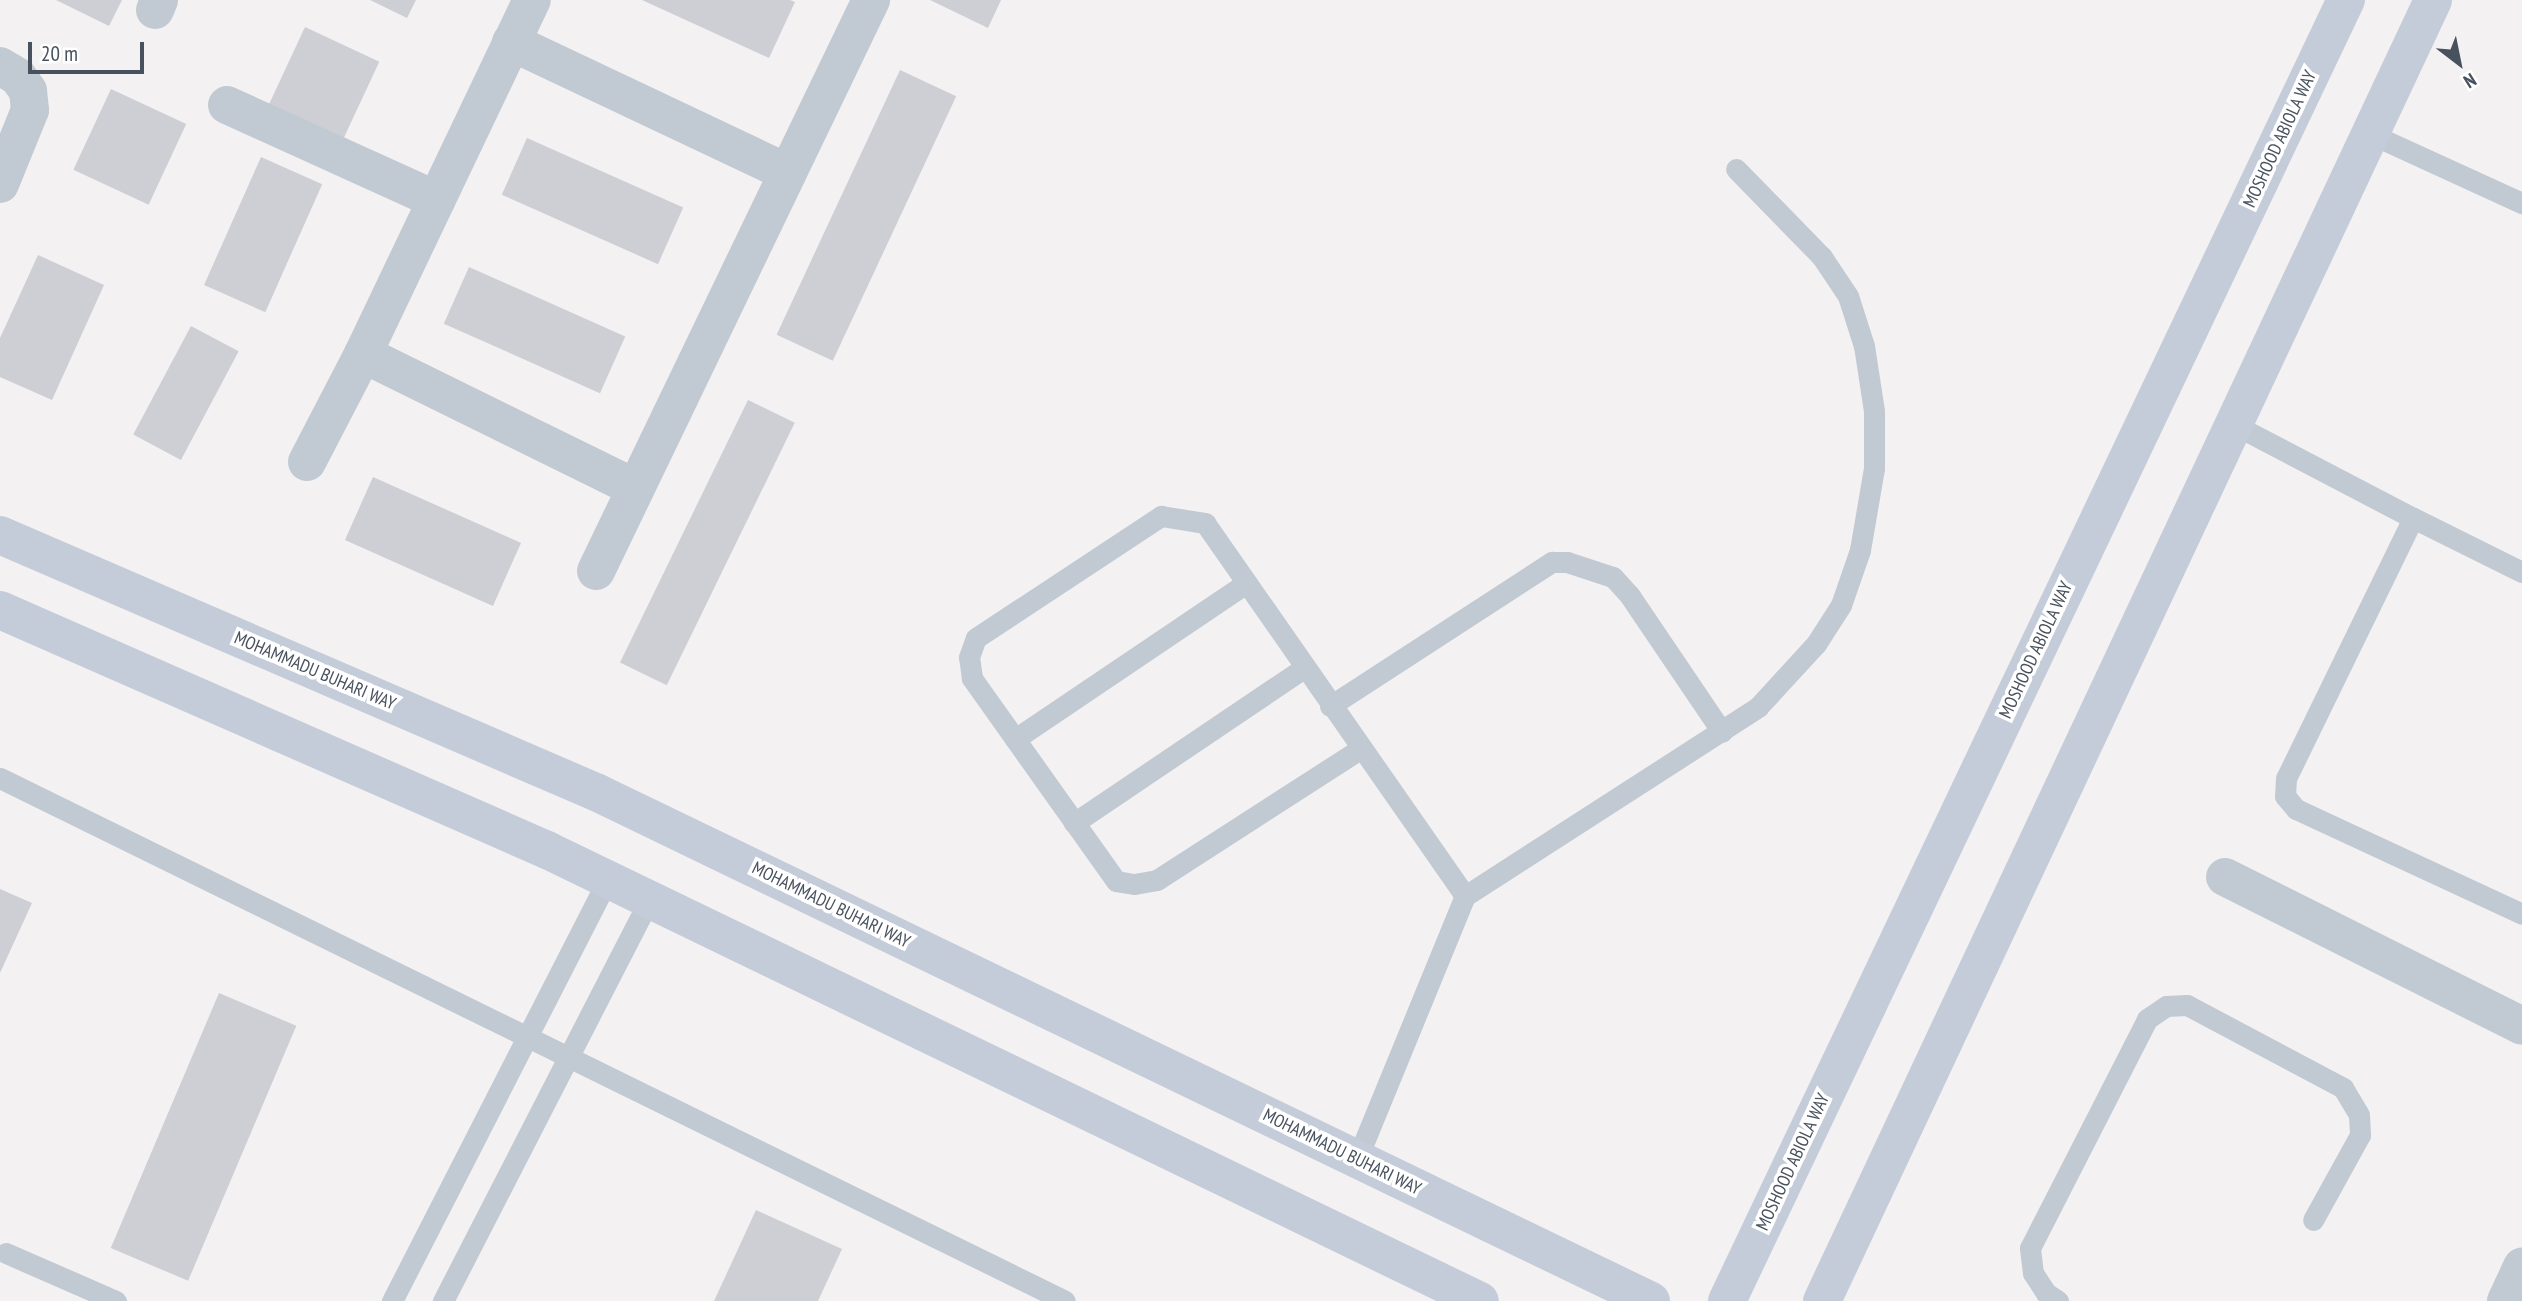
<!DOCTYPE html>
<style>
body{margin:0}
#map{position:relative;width:2522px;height:1301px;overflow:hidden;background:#f3f1f1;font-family:"PT Sans Narrow",sans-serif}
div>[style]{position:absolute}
.building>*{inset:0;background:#cdcfd5;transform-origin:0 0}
.service>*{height:21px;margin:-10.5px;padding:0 10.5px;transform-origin:10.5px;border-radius:10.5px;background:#c1cad2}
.minor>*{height:38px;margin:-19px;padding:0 19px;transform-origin:19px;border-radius:19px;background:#c1cad2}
.secondary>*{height:38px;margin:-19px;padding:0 19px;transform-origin:19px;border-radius:19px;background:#c4ccd9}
span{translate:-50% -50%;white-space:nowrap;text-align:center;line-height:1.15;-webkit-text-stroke:7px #fff;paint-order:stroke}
.street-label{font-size:18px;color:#48525e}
.north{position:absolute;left:2424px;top:28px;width:70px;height:70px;-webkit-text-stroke:5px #fff;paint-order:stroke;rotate:148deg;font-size:19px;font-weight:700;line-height:28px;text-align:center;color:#48525e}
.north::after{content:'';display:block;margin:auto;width:24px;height:32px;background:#48525e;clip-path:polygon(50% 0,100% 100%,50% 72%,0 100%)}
.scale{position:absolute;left:28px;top:42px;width:116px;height:32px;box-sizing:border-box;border:4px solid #48525e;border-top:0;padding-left:9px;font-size:21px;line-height:24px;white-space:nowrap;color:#48525e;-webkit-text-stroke:5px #fff;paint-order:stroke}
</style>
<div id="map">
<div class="building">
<i style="clip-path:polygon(56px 0,122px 0,109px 26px)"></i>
<i style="clip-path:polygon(370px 0,416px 0,407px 18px)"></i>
<i style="clip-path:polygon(642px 0,790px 0,795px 2px,769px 58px)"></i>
<i style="clip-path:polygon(930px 0,1001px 0,988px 28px)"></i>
<i style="left:305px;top:27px;width:82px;height:89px;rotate:25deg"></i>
<i style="left:900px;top:70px;width:62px;height:292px;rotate:25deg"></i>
<i style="left:111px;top:89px;width:83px;height:89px;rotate:25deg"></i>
<i style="left:527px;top:138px;width:171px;height:62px;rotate:24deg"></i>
<i style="left:261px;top:157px;width:67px;height:140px;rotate:24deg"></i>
<i style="clip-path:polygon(38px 255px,104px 285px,52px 400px,0 377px,0 338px)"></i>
<i style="left:469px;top:267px;width:171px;height:62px;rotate:24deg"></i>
<i style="left:191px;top:326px;width:54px;height:123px;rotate:28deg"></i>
<i style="left:748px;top:400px;width:52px;height:292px;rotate:26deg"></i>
<i style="left:373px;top:477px;width:162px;height:69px;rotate:24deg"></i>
<i style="clip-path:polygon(0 889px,32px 903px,0 973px)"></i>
<i style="left:219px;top:993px;width:84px;height:277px;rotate:23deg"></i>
<i style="clip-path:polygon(756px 1210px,842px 1249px,818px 1301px,714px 1301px)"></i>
</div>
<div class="service">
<i style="left:2371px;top:134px;width:166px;rotate:24.6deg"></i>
<i style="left:2235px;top:425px;width:201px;rotate:27.6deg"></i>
<i style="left:2522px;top:572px;width:122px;rotate:-153.6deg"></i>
<i style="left:2413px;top:518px;width:289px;rotate:116deg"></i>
<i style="left:2286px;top:778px;width:18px;rotate:93deg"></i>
<i style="left:2285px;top:796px;width:17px;rotate:50deg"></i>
<i style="left:2296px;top:809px;width:249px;rotate:24.9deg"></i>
<i style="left:1330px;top:706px;width:265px;rotate:-33deg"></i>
<i style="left:1552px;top:562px;width:15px"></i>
<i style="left:1567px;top:562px;width:48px;rotate:18.1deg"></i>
<i style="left:1613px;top:577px;width:25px;rotate:48deg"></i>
<i style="left:1630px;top:596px;width:164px;rotate:55.9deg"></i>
<i style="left:1015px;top:739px;width:279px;rotate:-34deg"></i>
<i style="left:1360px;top:749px;width:242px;rotate:147.2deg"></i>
<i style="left:1157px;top:880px;width:23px;rotate:170deg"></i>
<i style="left:1134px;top:884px;width:18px;rotate:-171deg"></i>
<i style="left:1116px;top:881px;width:249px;rotate:-125.4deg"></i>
<i style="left:972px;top:678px;width:21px;rotate:-98deg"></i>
<i style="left:969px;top:657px;width:20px;rotate:-70deg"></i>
<i style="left:976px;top:638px;width:222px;rotate:-33.4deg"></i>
<i style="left:1161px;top:516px;width:45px;rotate:9deg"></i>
<i style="left:1205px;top:523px;width:455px;rotate:55.1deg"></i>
<i style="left:0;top:778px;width:1186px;rotate:26.15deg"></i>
<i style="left:1074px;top:823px;width:277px;rotate:-34deg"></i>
<i style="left:1357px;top:1159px;width:284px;rotate:-67.7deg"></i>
<i style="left:1465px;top:896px;width:349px;rotate:-32.8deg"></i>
<i style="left:1758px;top:707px;width:86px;rotate:-47.4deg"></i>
<i style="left:1816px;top:644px;width:46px;rotate:-57.3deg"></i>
<i style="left:1841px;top:605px;width:58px;rotate:-70.9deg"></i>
<i style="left:1860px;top:550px;width:83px;rotate:-80.3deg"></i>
<i style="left:1874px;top:468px;width:57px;rotate:-90deg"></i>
<i style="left:1874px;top:411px;width:66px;rotate:-98.7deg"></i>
<i style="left:1864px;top:346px;width:52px;rotate:-107.7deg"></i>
<i style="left:1848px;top:296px;width:47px;rotate:-123.7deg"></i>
<i style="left:1822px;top:257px;width:123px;rotate:-134.3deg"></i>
<i style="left:6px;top:1253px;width:120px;rotate:23.6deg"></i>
<i style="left:392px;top:1301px;width:474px;rotate:-62.9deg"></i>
<i style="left:443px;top:1301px;width:452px;rotate:-62.8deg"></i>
<i style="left:2058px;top:1301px;width:14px;rotate:-146deg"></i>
<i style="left:2046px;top:1293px;width:24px;rotate:-123deg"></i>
<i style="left:2033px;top:1273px;width:25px;rotate:-97deg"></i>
<i style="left:2030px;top:1248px;width:257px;rotate:-62.9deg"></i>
<i style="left:2147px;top:1019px;width:23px;rotate:-34deg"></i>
<i style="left:2166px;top:1006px;width:21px;rotate:-3deg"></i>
<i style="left:2187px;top:1005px;width:177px;rotate:28deg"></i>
<i style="left:2343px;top:1088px;width:31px;rotate:59deg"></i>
<i style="left:2359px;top:1115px;width:20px;rotate:87deg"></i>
<i style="left:2360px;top:1135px;width:97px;rotate:118.9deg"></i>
</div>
<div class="minor">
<i style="left:155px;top:10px;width:11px;rotate:-68deg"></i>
<i style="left:511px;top:42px;width:306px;rotate:25.3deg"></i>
<i style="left:0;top:66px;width:21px;rotate:31deg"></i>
<i style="left:18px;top:77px;width:17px;rotate:54deg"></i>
<i style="left:28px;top:91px;width:19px;rotate:84deg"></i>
<i style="left:30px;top:110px;width:80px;rotate:112.1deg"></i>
<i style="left:227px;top:105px;width:230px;rotate:24.4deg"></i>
<i style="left:363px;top:354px;width:301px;rotate:26.2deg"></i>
<i style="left:307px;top:462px;width:122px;rotate:-62.6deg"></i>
<i style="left:363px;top:354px;width:392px;rotate:-64.5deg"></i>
<i style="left:596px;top:571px;width:634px;rotate:-64.28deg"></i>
<i style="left:2225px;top:877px;width:332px;rotate:26.6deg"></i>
<i style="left:2506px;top:1301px;width:38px;rotate:-65deg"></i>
</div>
<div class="secondary">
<i style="left:0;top:535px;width:651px;rotate:23.34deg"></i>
<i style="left:598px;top:793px;width:1169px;rotate:25.75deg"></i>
<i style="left:0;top:610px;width:597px;rotate:23.69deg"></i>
<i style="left:547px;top:850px;width:1036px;rotate:25.8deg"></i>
<i style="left:1727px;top:1301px;width:1441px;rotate:-64.56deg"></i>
<i style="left:1822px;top:1301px;width:1437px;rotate:-64.84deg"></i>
</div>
<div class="street-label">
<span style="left:2280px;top:139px;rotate:-65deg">MOSHOOD ABIOLA WAY</span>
<span style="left:2036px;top:650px;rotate:-65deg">MOSHOOD ABIOLA WAY</span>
<span style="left:315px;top:671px;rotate:23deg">MOHAMMADU BUHARI WAY</span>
<span style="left:831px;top:905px;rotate:26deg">MOHAMMADU BUHARI WAY</span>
<span style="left:1342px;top:1152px;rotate:26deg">MOHAMMADU BUHARI WAY</span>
<span style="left:1793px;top:1162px;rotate:-65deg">MOSHOOD ABIOLA WAY</span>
</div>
<div class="north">N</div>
<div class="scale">20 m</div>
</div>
